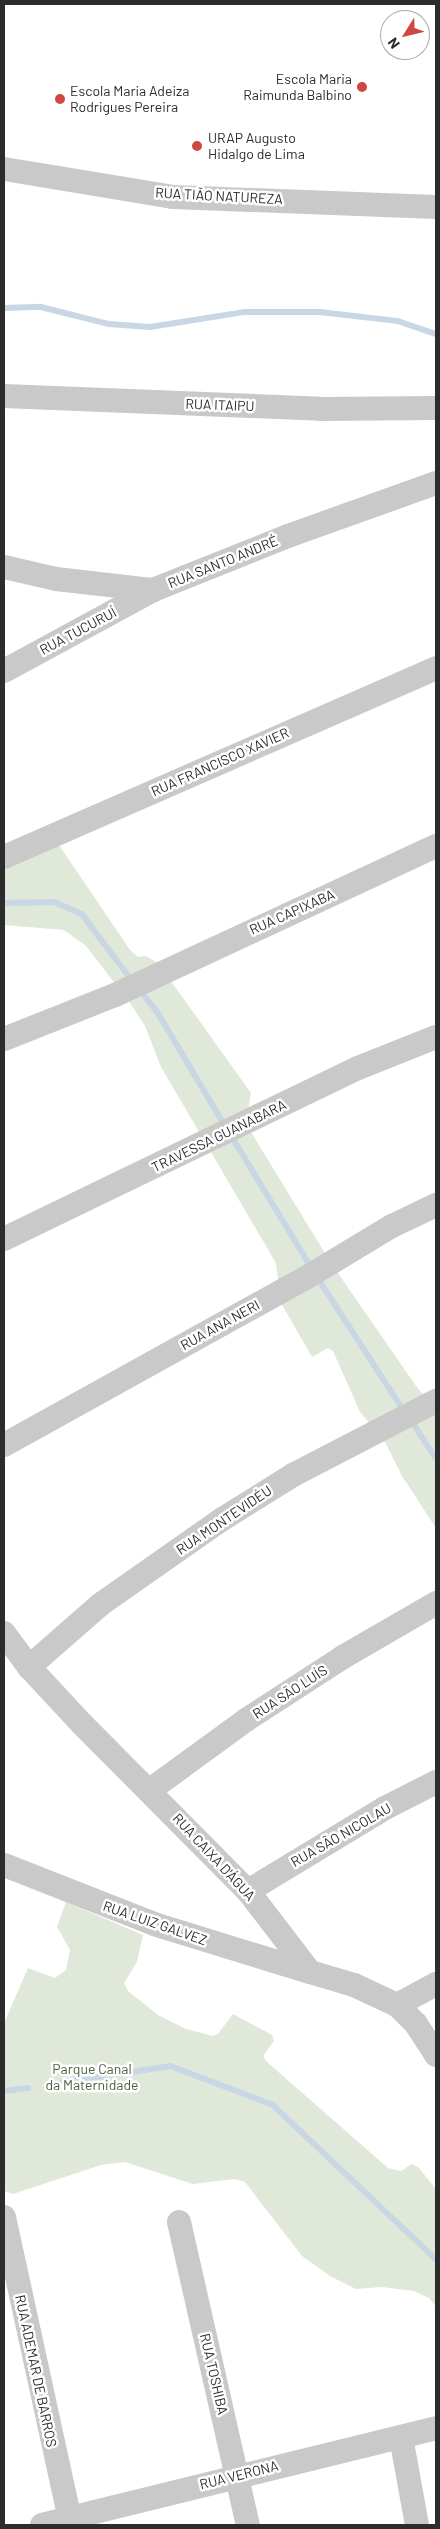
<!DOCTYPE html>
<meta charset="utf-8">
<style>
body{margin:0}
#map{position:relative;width:440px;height:2529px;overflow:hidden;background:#fff;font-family:Barlow,sans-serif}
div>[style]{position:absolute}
.green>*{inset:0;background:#e0e8da}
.stream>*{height:5.5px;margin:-2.75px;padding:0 2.75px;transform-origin:2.75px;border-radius:2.75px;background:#c9d7e5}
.minor>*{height:24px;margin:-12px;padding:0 12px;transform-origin:12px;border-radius:12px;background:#c9c9c9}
.dots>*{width:14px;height:14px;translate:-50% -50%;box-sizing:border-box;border:2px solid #fff;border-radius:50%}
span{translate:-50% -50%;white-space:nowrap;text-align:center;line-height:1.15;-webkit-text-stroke:5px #fff;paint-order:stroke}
.poi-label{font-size:14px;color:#2c2c2c}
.right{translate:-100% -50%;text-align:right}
.left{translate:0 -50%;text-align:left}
.street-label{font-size:14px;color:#2c2c2c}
.park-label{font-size:14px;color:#4b613f}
.frame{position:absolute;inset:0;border:5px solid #2c2c2c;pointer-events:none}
.north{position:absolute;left:380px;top:10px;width:50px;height:50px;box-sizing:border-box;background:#fff;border:1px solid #ababab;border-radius:50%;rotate:234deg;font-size:14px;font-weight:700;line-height:20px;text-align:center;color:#2c2c2c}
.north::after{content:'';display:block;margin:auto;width:18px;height:22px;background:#ce4842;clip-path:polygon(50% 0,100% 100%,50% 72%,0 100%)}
</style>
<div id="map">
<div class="green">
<i style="clip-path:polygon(59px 845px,130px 950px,138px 957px,146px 956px,158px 963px,251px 1093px,246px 1124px,331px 1263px,416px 1386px,436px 1409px,436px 1528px,402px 1476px,385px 1442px,360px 1412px,333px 1351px,328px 1348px,312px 1357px,281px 1303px,276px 1263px,161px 1067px,145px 1026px,130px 1003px,86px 946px,64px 930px,4px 925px,4px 869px)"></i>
<i style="clip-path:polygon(66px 1902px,143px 1935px,137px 1962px,124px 1983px,128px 1991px,158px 2015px,186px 2029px,213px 2036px,218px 2034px,233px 2014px,272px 2035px,274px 2041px,263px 2056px,267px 2062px,388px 2168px,401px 2171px,412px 2164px,418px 2167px,436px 2189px,436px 2307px,429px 2298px,414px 2291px,382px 2287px,356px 2289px,330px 2276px,302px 2256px,245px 2182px,234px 2179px,193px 2184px,125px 2162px,101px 2165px,13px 2194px,4px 2191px,4px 2023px,28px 1968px,55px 1978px,66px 1970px,70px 1950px,57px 1927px)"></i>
</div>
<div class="stream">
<i style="left:4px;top:308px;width:37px;rotate:-2deg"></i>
<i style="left:41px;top:307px;width:70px;rotate:14deg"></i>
<i style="left:109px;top:324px;width:41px;rotate:4.2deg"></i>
<i style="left:150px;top:327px;width:96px;rotate:-9deg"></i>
<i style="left:245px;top:312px;width:75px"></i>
<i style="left:320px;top:312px;width:79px;rotate:6.6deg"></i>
<i style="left:398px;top:321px;width:40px;rotate:18.9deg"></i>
<i style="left:4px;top:903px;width:51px;rotate:-1.1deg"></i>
<i style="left:55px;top:902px;width:30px;rotate:24deg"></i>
<i style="left:82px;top:914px;width:83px;rotate:52.9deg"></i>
<i style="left:139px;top:989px;width:28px;rotate:51deg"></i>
<i style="left:157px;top:1011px;width:135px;rotate:59.3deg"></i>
<i style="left:231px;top:1135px;width:156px;rotate:58.7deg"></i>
<i style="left:318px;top:1278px;width:158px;rotate:57.1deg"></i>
<i style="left:411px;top:1420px;width:45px;rotate:56.7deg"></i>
<i style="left:52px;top:2084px;width:120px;rotate:-8.6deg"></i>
<i style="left:171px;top:2066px;width:109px;rotate:20.9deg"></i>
<i style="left:273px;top:2105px;width:224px;rotate:43.4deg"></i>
<i style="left:4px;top:2091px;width:24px;rotate:-7deg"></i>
</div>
<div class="minor">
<i style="left:4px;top:169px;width:171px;rotate:9.4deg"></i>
<i style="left:173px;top:197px;width:263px;rotate:2.2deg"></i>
<i style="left:4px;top:396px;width:317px;rotate:2.3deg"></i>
<i style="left:321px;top:409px;width:115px;rotate:-0.5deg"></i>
<i style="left:4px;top:567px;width:53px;rotate:13deg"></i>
<i style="left:56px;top:579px;width:98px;rotate:6.5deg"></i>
<i style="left:4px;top:671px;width:170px;rotate:-28.5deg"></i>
<i style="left:153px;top:590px;width:145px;rotate:-21.8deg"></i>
<i style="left:288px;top:536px;width:157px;rotate:-19.7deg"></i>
<i style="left:4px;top:857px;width:472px;rotate:-23.6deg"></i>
<i style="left:4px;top:1039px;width:119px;rotate:-21.6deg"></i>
<i style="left:115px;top:995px;width:354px;rotate:-24.9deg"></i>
<i style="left:4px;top:1239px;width:393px;rotate:-25.8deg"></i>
<i style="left:358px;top:1068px;width:84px;rotate:-21.7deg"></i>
<i style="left:4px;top:1445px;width:343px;rotate:-29deg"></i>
<i style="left:304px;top:1279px;width:103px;rotate:-31.1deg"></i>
<i style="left:392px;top:1226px;width:49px;rotate:-25.5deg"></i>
<i style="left:4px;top:1633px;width:42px;rotate:53.7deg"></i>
<i style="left:29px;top:1667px;width:78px;rotate:47.1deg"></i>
<i style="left:82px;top:1724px;width:235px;rotate:45.2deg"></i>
<i style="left:248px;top:1891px;width:102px;rotate:52.6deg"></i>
<i style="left:310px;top:1972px;width:46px;rotate:16.5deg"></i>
<i style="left:354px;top:1985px;width:47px;rotate:24.9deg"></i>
<i style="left:397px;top:2005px;width:27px;rotate:45deg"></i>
<i style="left:416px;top:2024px;width:37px;rotate:57deg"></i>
<i style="left:29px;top:1667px;width:96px;rotate:-41.2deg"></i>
<i style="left:101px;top:1604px;width:146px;rotate:-35deg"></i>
<i style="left:221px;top:1520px;width:85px;rotate:-32deg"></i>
<i style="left:293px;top:1475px;width:161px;rotate:-27.4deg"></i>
<i style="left:150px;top:1790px;width:119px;rotate:-36.1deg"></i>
<i style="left:246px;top:1720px;width:116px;rotate:-33deg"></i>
<i style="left:343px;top:1657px;width:108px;rotate:-30.1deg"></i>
<i style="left:4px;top:1865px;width:164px;rotate:21.4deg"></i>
<i style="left:157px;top:1925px;width:160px;rotate:17.1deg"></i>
<i style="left:248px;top:1891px;width:160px;rotate:-31.2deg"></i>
<i style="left:385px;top:1808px;width:57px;rotate:-27deg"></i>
<i style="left:397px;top:2005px;width:44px;rotate:-28.3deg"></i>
<i style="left:4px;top:2217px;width:315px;rotate:77.7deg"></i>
<i style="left:179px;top:2222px;width:311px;rotate:77.2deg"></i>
<i style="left:401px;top:2437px;width:89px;rotate:79.7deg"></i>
<i style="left:42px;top:2525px;width:406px;rotate:-13.8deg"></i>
</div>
<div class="dots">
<i style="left:362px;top:87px;background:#ce4842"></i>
<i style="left:60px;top:99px;background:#ce4842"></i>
<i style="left:197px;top:146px;background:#ce4842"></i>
</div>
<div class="poi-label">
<span class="right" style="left:352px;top:87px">Escola Maria<br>Raimunda Balbino</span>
<span class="left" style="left:70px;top:99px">Escola Maria Adeiza<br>Rodrigues Pereira</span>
<span class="left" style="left:208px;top:146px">URAP Augusto<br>Hidalgo de Lima</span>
</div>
<div class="street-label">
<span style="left:219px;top:196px;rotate:3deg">RUA TIÃO NATUREZA</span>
<span style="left:220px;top:405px;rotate:2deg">RUA ITAIPU</span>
<span style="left:223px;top:562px;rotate:-22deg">RUA SANTO ANDRÉ</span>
<span style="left:78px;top:631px;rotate:-28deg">RUA TUCURUÍ</span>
<span style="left:220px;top:762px;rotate:-24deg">RUA FRANCISCO XAVIER</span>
<span style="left:292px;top:912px;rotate:-24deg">RUA CAPIXABA</span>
<span style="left:219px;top:1136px;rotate:-26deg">TRAVESSA GUANABARA</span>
<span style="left:220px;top:1325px;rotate:-29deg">RUA ANA NERI</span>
<span style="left:224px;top:1520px;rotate:-34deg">RUA MONTEVIDÉU</span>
<span style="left:290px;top:1692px;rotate:-33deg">RUA SÃO LUÍS</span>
<span style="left:341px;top:1835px;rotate:-30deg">RUA SÃO NICOLAU</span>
<span style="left:214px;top:1857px;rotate:47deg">RUA CAIXA D'ÁGUA</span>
<span style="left:155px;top:1923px;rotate:19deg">RUA LUIZ GALVEZ</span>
<span style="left:36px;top:2371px;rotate:78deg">RUA ADEMAR DE BARROS</span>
<span style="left:214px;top:2374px;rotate:77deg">RUA TOSHIBA</span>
<span style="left:239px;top:2475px;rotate:-14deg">RUA VERONA</span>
</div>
<div class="park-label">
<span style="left:92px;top:2077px">Parque Canal<br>da Maternidade</span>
</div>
<div class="frame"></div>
<div class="north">N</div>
</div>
